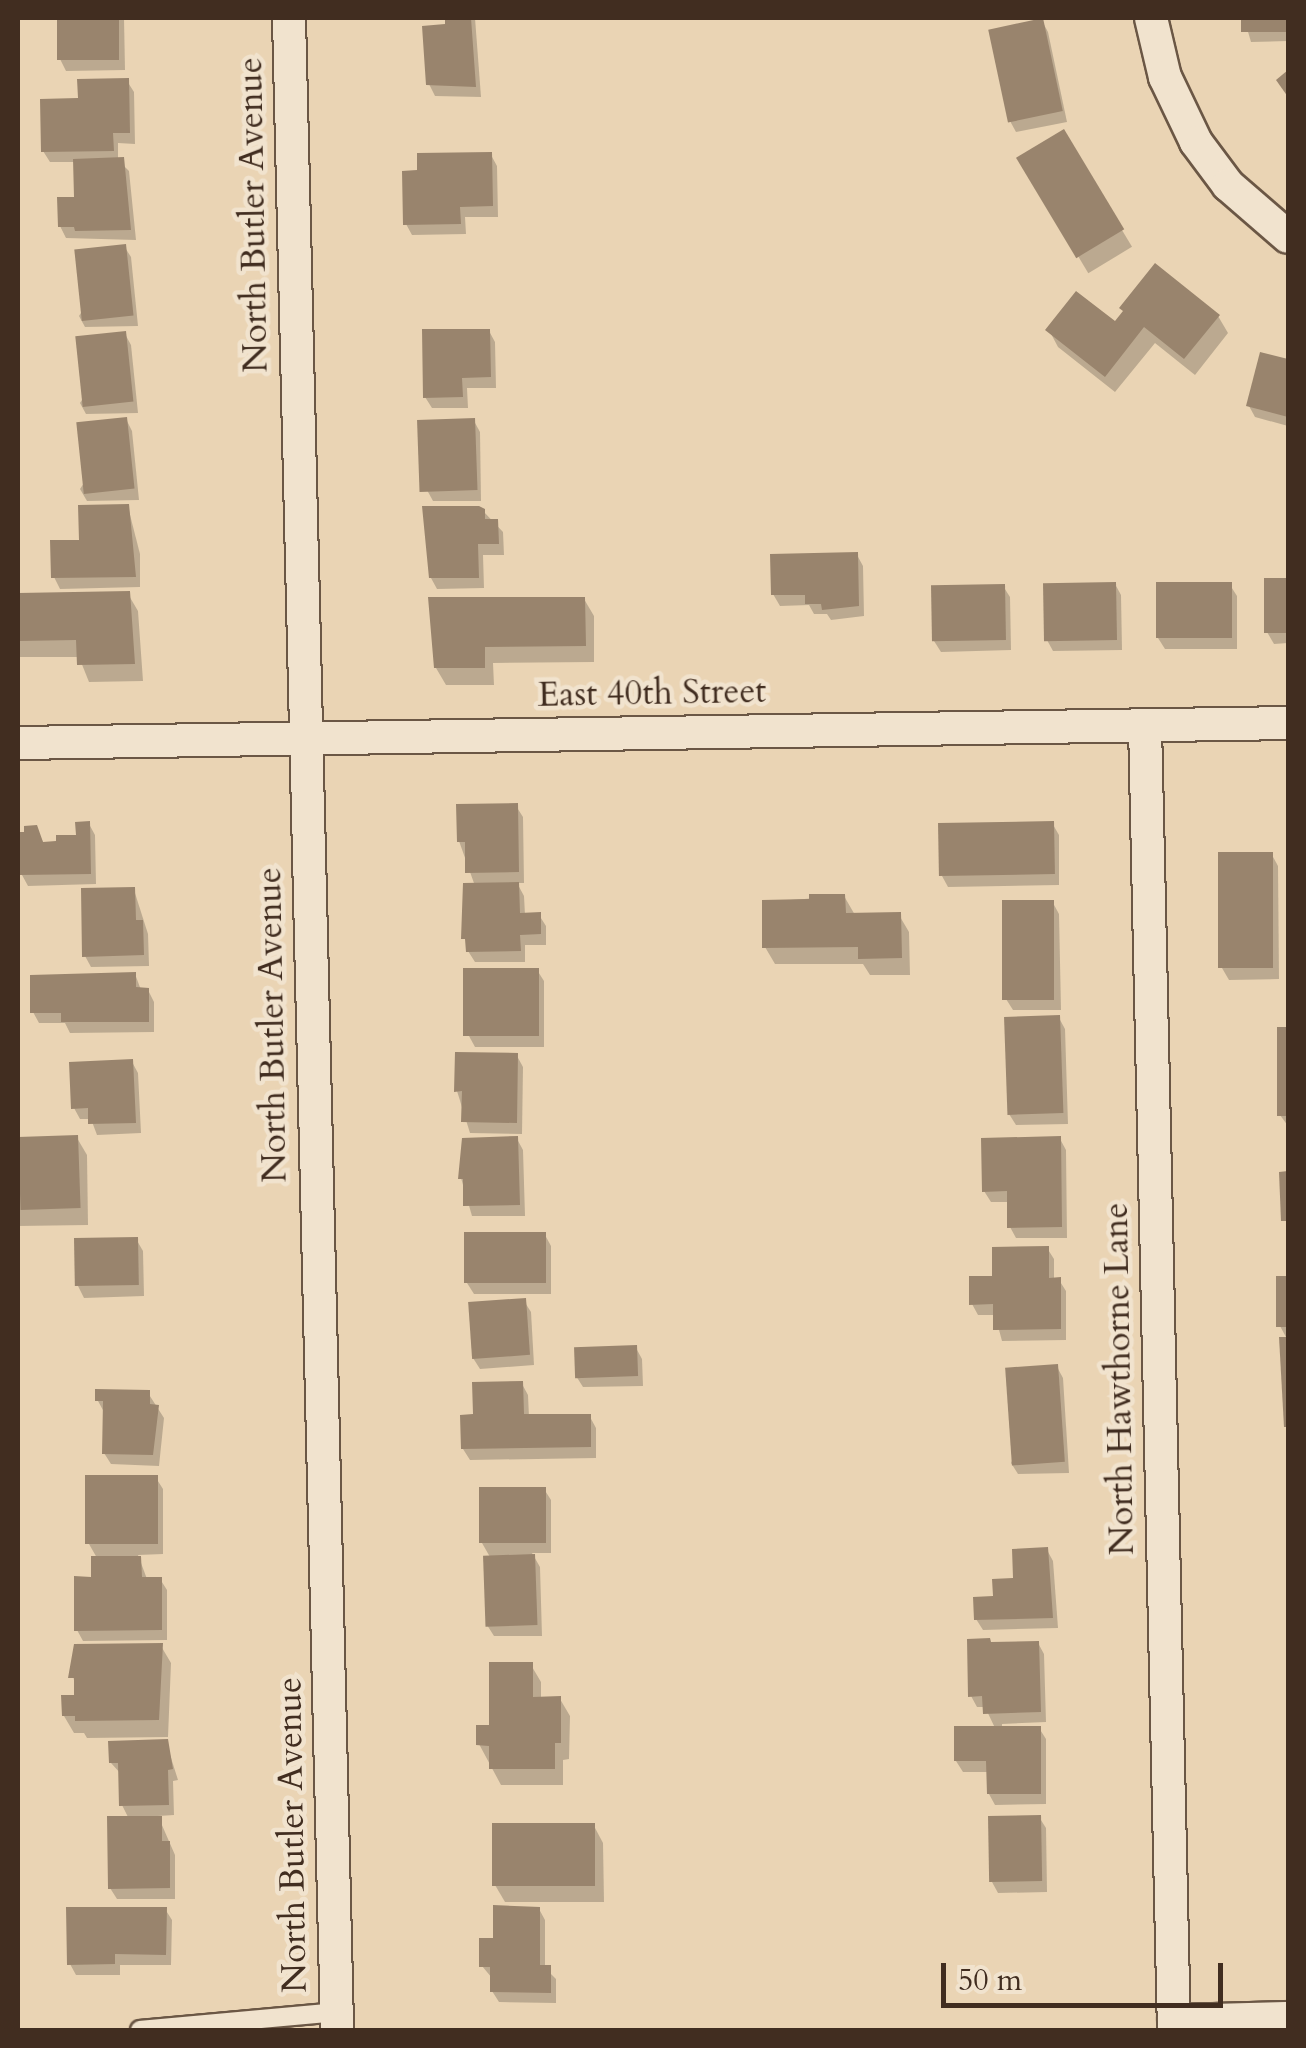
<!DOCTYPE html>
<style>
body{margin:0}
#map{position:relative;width:1306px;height:2048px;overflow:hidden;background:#ead4b4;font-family:Cardo,serif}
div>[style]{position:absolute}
.shadow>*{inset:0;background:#0003;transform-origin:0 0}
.building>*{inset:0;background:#99846d;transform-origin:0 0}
.roads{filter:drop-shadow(2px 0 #6b5745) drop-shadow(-2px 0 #6b5745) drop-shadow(0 2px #6b5745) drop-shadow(0 -2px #6b5745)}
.service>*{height:18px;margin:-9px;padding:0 9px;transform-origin:9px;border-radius:9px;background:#f1e3ce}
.minor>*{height:32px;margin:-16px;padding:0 16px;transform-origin:16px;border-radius:16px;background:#f1e3ce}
span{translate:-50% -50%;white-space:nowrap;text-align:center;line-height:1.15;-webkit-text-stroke:9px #f1e3ce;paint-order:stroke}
.street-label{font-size:35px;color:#412d20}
.frame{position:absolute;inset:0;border:20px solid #412d20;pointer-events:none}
.scale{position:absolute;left:941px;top:1963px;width:282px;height:45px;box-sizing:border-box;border:5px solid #412d20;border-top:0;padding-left:12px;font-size:30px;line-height:35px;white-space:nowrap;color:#412d20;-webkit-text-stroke:8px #f1e3ce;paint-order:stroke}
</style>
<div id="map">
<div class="shadow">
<i style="clip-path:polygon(59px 18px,124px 18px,125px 70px,66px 71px,60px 59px)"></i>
<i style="clip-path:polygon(447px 18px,475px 18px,481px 97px,435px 96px,429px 84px)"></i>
<i style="clip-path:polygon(1244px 18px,1288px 18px,1288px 41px,1251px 42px)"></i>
<i style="clip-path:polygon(1042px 21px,1048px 32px,1067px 122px,1016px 132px,1010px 121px)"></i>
<i style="clip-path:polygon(127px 81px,134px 92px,135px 144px,118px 143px,118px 160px,129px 171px,136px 240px,66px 238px,60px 226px,77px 199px,76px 162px,50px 162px,43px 151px)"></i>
<i style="left:1063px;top:132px;width:134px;height:51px;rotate:59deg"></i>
<i style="clip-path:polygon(491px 155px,497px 166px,498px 217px,465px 217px,466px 234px,412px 235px,406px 224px)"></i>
<i style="clip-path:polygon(124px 246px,131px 257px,138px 326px,85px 327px,79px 316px)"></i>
<i style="clip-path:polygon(1218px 316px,1228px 333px,1195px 375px,1155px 343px,1115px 392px,1058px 347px,1049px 330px)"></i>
<i style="clip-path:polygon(489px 331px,495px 342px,496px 388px,467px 388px,468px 408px,432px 408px,425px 397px)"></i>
<i style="clip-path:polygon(125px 334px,131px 345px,138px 413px,86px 414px,80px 403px)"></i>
<i style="clip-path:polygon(1262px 355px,1288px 362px,1288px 426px,1255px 417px,1249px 406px)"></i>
<i style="clip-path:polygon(126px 419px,132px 431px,139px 500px,87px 501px,80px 489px)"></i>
<i style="clip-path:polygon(474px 421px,480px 432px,481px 501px,433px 501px,427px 490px)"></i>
<i style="clip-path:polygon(128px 507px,140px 554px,140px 587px,60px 589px,54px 577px,81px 542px)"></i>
<i style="clip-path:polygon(484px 512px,503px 532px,504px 555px,483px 555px,484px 588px,437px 589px,431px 578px)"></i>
<i style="clip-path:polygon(857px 555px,863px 566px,864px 616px,831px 620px,827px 614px,814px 614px,809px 605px,780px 606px,773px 594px)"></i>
<i style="clip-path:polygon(1288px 580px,1288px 643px,1274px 644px,1267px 632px,1266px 581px)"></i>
<i style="clip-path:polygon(1115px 584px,1121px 595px,1122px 650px,1053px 651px,1047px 640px)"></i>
<i style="clip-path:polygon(1230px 585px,1237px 596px,1237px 649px,1165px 649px,1158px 638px)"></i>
<i style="clip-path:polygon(1003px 586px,1010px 597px,1011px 650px,941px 652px,934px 641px)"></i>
<i style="clip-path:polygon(128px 594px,138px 611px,143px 681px,89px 682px,79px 657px,18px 657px,18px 595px)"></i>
<i style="clip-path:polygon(584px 599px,594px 616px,594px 662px,493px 663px,494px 685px,446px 685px,436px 668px,430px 600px)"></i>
<i style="clip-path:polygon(516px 806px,523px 817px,524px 883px,517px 883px,524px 896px,525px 915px,539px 915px,546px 926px,546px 945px,525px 945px,525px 962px,475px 962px,468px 951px,475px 886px,459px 841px)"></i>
<i style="clip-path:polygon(1052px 823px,1059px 835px,1059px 885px,948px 887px,942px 876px)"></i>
<i style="clip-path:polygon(89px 824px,95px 835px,96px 884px,28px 886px,22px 875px,26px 834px,36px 828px,44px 844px,79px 837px)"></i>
<i style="clip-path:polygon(1272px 855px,1278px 866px,1279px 979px,1229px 980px,1222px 968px)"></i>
<i style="clip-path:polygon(134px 890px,148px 934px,149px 966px,91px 967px,85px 956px)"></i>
<i style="clip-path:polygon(844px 896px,855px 915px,899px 915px,909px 932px,910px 975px,870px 975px,863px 964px,775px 964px,765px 947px,764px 902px)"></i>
<i style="clip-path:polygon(1053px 903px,1059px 914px,1061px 1010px,1013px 1010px,1006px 999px)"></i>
<i style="clip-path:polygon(537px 970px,544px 981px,544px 1047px,475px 1047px,469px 1036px)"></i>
<i style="clip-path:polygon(135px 974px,141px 990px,148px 990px,154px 1002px,154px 1032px,70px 1033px,65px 1023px,39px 1023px,33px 1012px)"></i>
<i style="clip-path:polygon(1059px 1018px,1065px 1029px,1068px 1124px,1016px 1125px,1009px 1114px)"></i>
<i style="clip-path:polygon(1279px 1030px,1288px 1030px,1288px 1126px,1280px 1115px)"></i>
<i style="clip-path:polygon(517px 1056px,523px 1067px,522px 1134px,470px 1133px,457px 1091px)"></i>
<i style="clip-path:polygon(132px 1062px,138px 1073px,141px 1133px,97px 1135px,91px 1119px,80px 1119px,74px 1108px)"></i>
<i style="clip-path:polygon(77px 1138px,87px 1155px,88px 1225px,18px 1226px,18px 1139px)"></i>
<i style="clip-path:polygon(517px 1139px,523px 1150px,525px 1216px,472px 1216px,461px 1178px)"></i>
<i style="clip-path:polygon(1060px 1139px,1066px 1150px,1067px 1238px,1016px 1238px,1010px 1227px,1009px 1202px,991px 1202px,984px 1191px)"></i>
<i style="clip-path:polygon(545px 1235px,551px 1246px,551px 1294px,474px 1294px,467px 1283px)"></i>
<i style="clip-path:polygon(136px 1239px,143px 1251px,144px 1296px,84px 1298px,78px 1286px)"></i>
<i style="clip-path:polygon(1047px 1248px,1054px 1259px,1054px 1280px,1059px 1280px,1066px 1291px,1066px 1340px,1002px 1341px,995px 1315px,978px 1315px,972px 1304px,995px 1278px)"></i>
<i style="clip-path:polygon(1279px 1279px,1288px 1279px,1288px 1431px,1287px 1339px,1280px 1326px)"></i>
<i style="clip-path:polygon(524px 1301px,531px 1312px,534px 1365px,480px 1369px,473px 1358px)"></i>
<i style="clip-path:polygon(636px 1348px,642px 1359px,643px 1386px,583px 1387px,576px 1376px)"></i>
<i style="clip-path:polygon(1057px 1367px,1063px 1378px,1069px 1473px,1018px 1474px,1011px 1463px)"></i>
<i style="clip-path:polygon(522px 1384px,528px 1395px,529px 1417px,590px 1417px,596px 1428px,596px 1458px,470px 1460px,463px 1449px)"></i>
<i style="clip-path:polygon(148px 1393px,164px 1418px,159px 1466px,111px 1464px,104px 1453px,104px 1412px,98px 1401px)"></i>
<i style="clip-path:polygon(156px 1478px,163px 1489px,163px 1554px,138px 1555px,147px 1579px,160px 1579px,167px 1590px,167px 1640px,83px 1641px,77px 1630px,97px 1558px,89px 1544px)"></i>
<i style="clip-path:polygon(544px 1489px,551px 1500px,551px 1553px,532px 1553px,540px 1567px,542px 1636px,494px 1636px,487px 1625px,490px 1557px,482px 1543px)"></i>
<i style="clip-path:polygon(1047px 1550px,1053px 1561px,1058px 1628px,983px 1630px,976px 1619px)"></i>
<i style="clip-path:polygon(1038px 1643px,1044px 1654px,1046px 1722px,1002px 1724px,1002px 1728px,1039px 1728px,1046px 1739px,1046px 1804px,995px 1805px,989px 1794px,989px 1772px,963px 1772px,956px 1761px,995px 1728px,985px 1707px,977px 1707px,971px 1696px)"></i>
<i style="clip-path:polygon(161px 1646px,171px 1663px,168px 1737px,87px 1738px,84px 1733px,74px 1733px,64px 1716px,77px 1698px,71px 1663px)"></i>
<i style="clip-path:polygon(531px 1665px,541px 1682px,541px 1699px,560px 1699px,570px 1716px,569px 1759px,563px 1760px,563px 1785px,501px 1785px,479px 1744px)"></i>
<i style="clip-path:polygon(166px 1742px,178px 1780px,173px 1781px,174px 1815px,158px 1816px,175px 1855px,175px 1899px,117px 1899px,110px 1888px,129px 1819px,122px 1805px,121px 1774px,111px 1763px)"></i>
<i style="clip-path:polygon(1039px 1817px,1046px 1828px,1047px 1892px,998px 1893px,992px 1882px)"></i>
<i style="clip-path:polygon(594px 1826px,603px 1843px,604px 1902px,505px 1902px,495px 1885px)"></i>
<i style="clip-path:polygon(165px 1909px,172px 1920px,171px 1965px,120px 1965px,120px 1975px,76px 1975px,70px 1964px)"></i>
<i style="clip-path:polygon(539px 1909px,545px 1920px,545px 1968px,556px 1979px,556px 2003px,499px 2002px,492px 1991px,492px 1978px,482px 1966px,495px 1941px)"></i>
</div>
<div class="building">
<i style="left:57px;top:18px;width:62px;height:42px"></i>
<i style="clip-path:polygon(445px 18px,471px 18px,476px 87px,426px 85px,422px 26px,445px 24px)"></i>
<i style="left:1043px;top:18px;width:95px;height:56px;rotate:78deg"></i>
<i style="left:1241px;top:18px;width:47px;height:14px"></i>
<i style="clip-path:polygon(1288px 70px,1288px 97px,1276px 80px)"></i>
<i style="clip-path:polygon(129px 78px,130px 133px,113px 133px,114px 151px,41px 152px,40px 99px,78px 98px,77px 79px)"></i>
<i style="left:1064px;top:129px;width:117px;height:56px;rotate:59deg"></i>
<i style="clip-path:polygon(492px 152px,493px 206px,460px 207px,461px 224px,403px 225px,402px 171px,417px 170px,417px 153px)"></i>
<i style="clip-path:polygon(124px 157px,131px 230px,75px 231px,74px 227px,58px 227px,57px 197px,74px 197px,73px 159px)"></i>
<i style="left:126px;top:244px;width:72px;height:52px;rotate:84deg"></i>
<i style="clip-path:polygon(1155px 263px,1220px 315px,1184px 359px,1144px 327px,1105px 377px,1045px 330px,1076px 291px,1115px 321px,1123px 311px,1119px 308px)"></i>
<i style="clip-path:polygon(422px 329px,490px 329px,491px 377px,462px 378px,463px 397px,423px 398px)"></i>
<i style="left:126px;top:331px;width:71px;height:51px;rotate:84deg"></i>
<i style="clip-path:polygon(1260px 352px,1288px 359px,1288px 417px,1246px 406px)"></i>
<i style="left:127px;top:417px;width:72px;height:51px;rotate:84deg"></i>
<i style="left:475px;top:418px;width:72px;height:58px;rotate:88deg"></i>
<i style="clip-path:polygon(129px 504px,136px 577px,51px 578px,50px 540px,79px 540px,78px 505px)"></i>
<i style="clip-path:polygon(422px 506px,479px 506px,485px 509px,485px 519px,498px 519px,499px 544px,478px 544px,479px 578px,429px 578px)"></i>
<i style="clip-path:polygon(858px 552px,859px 606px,822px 610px,821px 604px,805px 604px,805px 595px,771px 595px,770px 554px)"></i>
<i style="left:1264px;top:578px;width:24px;height:55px"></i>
<i style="left:1116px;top:582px;width:58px;height:73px;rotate:89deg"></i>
<i style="left:1156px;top:582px;width:76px;height:56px"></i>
<i style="left:1005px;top:584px;width:56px;height:74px;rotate:89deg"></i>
<i style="clip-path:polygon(130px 591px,135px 664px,77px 665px,76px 640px,18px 641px,18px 593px)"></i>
<i style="clip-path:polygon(428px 597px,585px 597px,586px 646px,485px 647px,485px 668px,434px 668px)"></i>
<i style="clip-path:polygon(518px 803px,519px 872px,465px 873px,465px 842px,457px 842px,456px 804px)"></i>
<i style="clip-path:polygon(90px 821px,91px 874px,19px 875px,18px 832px,24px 832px,24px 826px,37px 825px,43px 842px,56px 841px,56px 835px,76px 835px,75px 822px)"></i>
<i style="left:1054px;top:821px;width:53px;height:116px;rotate:89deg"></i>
<i style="left:1273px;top:852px;width:116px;height:55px;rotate:90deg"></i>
<i style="clip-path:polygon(519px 882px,520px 913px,541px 912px,541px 934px,520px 935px,521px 951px,466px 952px,465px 939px,461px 939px,463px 883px)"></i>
<i style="clip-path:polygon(135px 887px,136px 920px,143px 920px,144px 955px,82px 957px,81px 888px)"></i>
<i style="clip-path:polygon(809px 894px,845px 894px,846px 913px,901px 912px,902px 958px,858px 959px,858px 947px,762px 948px,762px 900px,809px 899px)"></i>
<i style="left:1002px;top:900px;width:52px;height:100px"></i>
<i style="left:463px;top:968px;width:76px;height:68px"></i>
<i style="clip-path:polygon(136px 972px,136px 987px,149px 988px,149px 1022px,61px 1022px,61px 1013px,30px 1013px,30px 975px)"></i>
<i style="left:1060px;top:1015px;width:98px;height:56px;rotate:88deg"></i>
<i style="left:1277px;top:1027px;width:11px;height:89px"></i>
<i style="clip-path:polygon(455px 1052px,518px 1053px,517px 1123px,461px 1122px,462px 1091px,454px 1092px)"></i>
<i style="clip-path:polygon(133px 1059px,136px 1123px,88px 1124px,88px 1108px,71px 1109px,69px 1062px)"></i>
<i style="left:78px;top:1135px;width:73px;height:60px;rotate:88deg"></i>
<i style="clip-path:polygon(518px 1136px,520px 1205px,463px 1206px,463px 1179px,458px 1179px,462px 1138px)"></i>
<i style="clip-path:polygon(1061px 1136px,1062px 1227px,1007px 1228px,1007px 1191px,982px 1192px,981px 1138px)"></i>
<i style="clip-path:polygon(1288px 1171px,1288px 1221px,1281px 1221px,1279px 1172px)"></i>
<i style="left:464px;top:1232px;width:82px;height:51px"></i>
<i style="left:138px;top:1237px;width:48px;height:64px;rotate:89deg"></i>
<i style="clip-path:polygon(1049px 1246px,1049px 1278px,1061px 1277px,1061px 1329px,993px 1330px,993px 1304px,969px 1305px,969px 1276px,992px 1276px,992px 1247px)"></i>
<i style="left:1276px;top:1276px;width:12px;height:51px"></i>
<i style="left:526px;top:1298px;width:57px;height:58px;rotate:86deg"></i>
<i style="clip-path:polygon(1279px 1337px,1288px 1337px,1288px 1427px,1284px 1427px)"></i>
<i style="left:637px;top:1345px;width:31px;height:63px;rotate:88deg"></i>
<i style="left:1058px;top:1364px;width:98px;height:53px;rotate:86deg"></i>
<i style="clip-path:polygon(523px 1381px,524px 1414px,591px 1414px,591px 1447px,461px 1449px,460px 1415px,473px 1414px,472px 1382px)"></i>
<i style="clip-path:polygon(95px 1389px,150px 1390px,150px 1404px,159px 1405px,153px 1455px,102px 1454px,103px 1401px,95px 1401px)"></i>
<i style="left:158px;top:1475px;width:69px;height:73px;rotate:90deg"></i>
<i style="left:479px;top:1487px;width:67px;height:56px"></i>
<i style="clip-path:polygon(1048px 1547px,1053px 1618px,974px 1620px,973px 1597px,993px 1596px,992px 1579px,1013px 1578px,1012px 1549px)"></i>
<i style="left:535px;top:1554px;width:71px;height:52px;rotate:88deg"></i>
<i style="clip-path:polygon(91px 1556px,141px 1556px,142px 1577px,162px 1577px,162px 1630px,74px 1631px,74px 1576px,91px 1577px)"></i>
<i style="clip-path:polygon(990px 1638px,991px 1642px,1039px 1641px,1041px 1712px,983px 1714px,982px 1696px,968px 1697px,967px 1639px)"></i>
<i style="clip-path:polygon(163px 1643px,159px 1720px,75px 1721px,75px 1716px,62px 1716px,61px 1695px,74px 1695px,74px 1678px,68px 1678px,74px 1644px)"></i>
<i style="clip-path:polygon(489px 1662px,533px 1662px,533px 1697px,561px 1696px,561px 1743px,555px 1743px,555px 1769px,489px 1769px,489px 1746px,476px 1745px,476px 1725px,489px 1725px)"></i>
<i style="clip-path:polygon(954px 1726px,1041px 1726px,1041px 1794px,987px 1794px,986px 1761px,954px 1761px)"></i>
<i style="clip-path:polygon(168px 1739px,173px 1769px,168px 1770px,169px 1805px,119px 1806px,118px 1763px,109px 1763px,108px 1741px)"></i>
<i style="left:1041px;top:1815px;width:66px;height:53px;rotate:89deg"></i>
<i style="clip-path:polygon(107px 1816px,162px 1816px,162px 1841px,170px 1841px,170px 1888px,108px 1889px)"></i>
<i style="left:492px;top:1823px;width:103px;height:63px"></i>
<i style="clip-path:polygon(493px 1905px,540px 1907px,540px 1965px,551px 1965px,551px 1993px,490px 1992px,490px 1967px,479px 1967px,479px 1938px,493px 1938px)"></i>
<i style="clip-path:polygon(66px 1907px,167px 1907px,166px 1955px,115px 1954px,115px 1964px,67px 1965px)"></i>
</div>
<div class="roads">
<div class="service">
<i style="left:140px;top:2030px;width:198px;rotate:-5.2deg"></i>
</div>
<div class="minor">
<i style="left:289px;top:18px;width:2013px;rotate:88.63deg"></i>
<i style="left:1151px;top:18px;width:61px;rotate:76.7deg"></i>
<i style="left:1165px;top:77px;width:72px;rotate:64.5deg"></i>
<i style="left:1196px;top:142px;width:54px;rotate:53.3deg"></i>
<i style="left:1228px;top:185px;width:79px;rotate:40.9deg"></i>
<i style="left:1145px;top:725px;width:1305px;rotate:88.73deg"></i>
<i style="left:18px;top:743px;width:1270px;rotate:-0.9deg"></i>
<i style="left:1174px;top:2021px;width:114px;rotate:-1.5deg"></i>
</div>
</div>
<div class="street-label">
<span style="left:253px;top:215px;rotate:-91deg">North Butler Avenue</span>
<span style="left:652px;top:693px;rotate:-1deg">East 40th Street</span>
<span style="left:272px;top:1025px;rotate:-91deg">North Butler Avenue</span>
<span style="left:1119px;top:1379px;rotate:-91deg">North Hawthorne Lane</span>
<span style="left:292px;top:1835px;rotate:-91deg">North Butler Avenue</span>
</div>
<div class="frame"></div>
<div class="scale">50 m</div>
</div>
